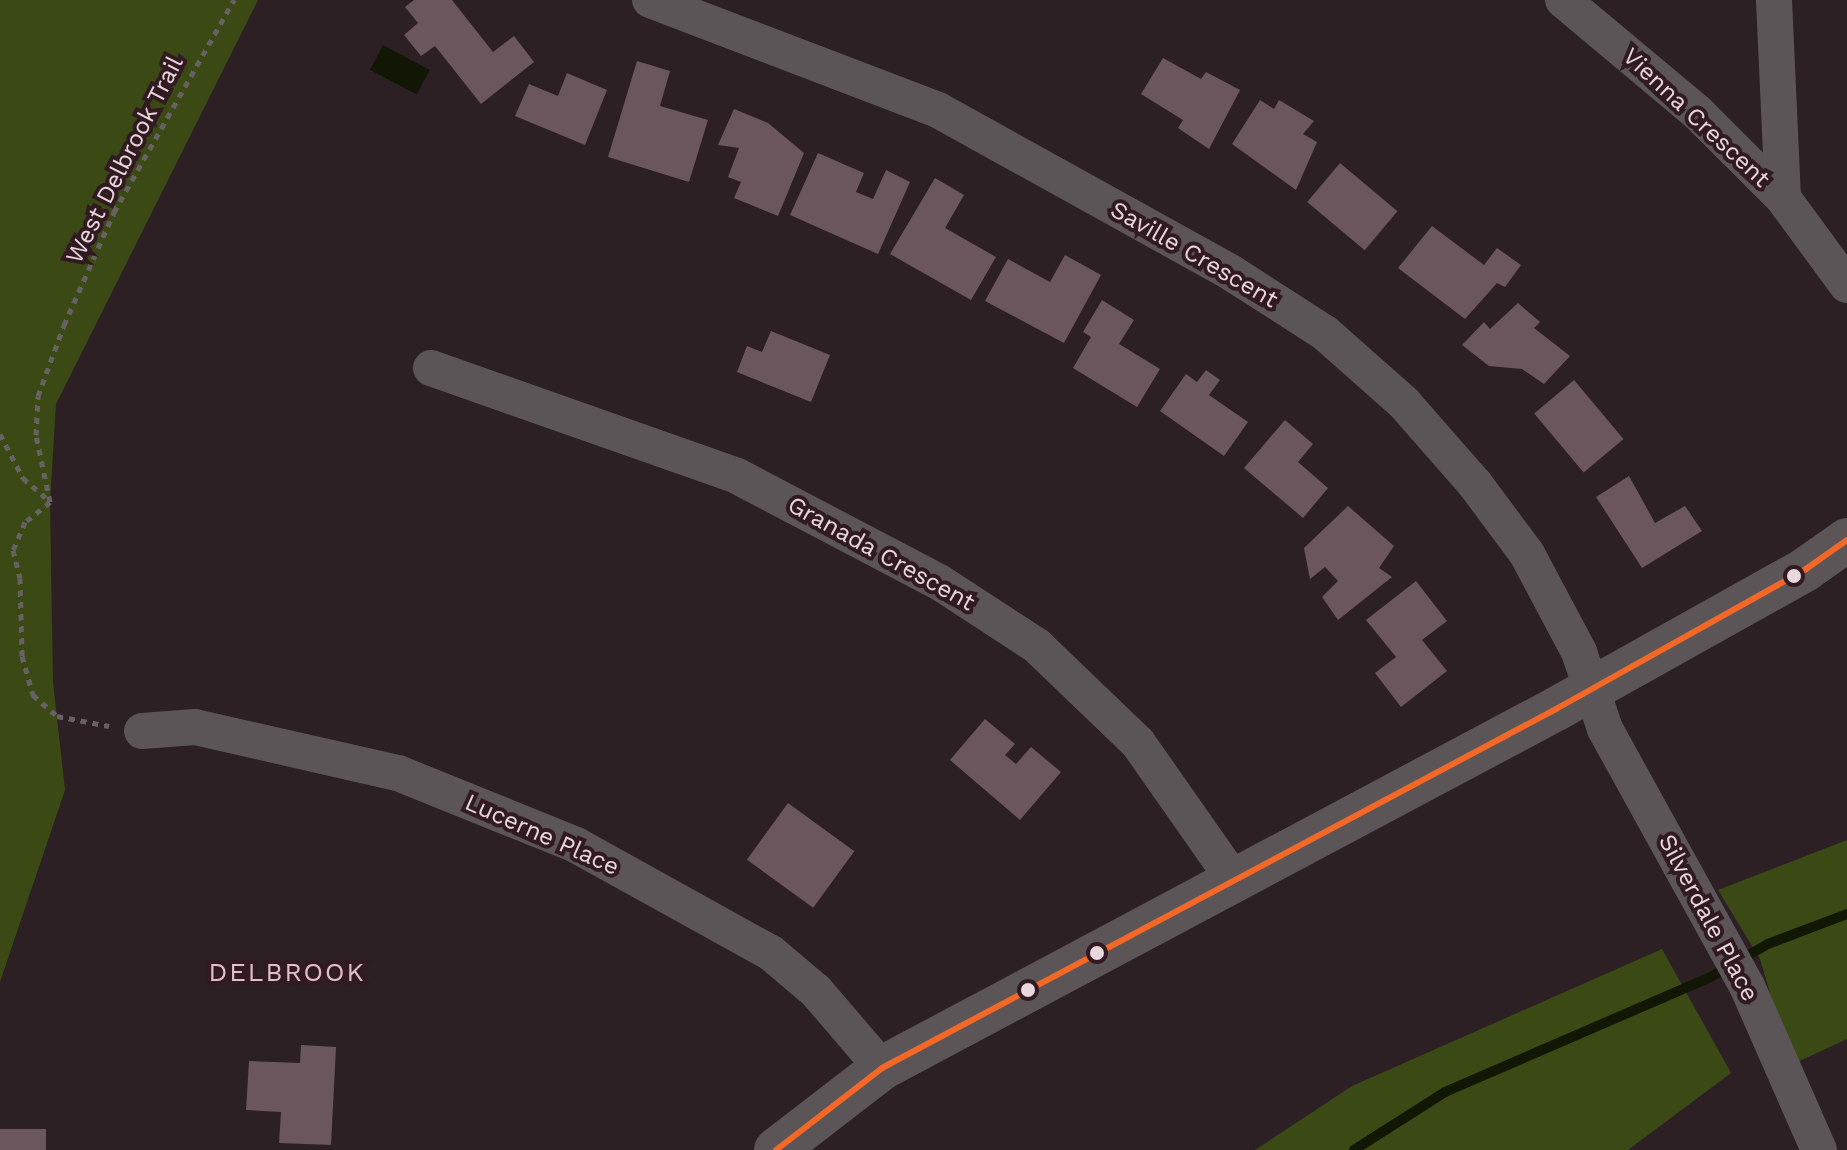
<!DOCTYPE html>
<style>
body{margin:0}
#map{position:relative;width:1847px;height:1150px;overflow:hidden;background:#2c2024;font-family:"Work Sans",sans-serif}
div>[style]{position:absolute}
.forest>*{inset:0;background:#3b4a14}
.water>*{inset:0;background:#111704;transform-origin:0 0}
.stream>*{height:10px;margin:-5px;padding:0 5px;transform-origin:5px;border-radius:5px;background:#111704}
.building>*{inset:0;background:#6b565e;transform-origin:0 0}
.path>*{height:5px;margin-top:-2.5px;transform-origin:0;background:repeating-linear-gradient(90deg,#686163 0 6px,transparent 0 12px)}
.minor>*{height:36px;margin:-18px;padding:0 18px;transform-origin:18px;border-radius:18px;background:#5b5557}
.tertiary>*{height:44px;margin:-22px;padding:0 22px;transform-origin:22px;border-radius:22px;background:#5b5557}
.bus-1>*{height:6px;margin:-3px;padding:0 3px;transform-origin:3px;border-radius:3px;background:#f36827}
.dots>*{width:22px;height:22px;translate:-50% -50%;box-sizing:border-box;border:4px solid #321a23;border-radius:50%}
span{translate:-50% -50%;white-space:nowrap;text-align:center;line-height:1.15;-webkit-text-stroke:8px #321a23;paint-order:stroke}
.street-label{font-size:24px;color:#e8d7dd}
.neighbourhood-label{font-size:26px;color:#e1c0ca;letter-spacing:2px}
</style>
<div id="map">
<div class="forest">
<i style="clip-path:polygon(0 0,258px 0,56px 404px,50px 502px,53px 682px,65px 790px,0 982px)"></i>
<i style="clip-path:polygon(1847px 840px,1847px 1039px,1791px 1065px,1760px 959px,1718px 890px)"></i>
<i style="clip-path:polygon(1662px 949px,1731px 1073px,1628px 1150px,1255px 1150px,1352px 1086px)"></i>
</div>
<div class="water">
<i style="left:383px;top:45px;width:53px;height:28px;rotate:28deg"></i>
</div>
<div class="stream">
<i style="left:1354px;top:1150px;width:108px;rotate:-32.5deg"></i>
<i style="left:1445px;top:1092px;width:288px;rotate:-23.4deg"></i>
<i style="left:1709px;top:978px;width:68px;rotate:-30deg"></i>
<i style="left:1768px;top:944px;width:85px;rotate:-20.8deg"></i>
</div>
<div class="building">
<i style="clip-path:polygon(414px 0,452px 0,493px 52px,514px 36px,534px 62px,481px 104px,435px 46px,421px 56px,404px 35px,418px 23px,405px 7px)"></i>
<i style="clip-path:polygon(1163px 58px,1201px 79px,1206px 72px,1240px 90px,1209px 149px,1178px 128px,1183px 120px,1141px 94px)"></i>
<i style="clip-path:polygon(637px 61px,670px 71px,660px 106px,708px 120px,689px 182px,608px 157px)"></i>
<i style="clip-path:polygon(567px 73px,607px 90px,585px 145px,515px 116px,529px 84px,558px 96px)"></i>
<i style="clip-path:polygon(1260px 100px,1274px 109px,1279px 100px,1314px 121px,1303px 134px,1317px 142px,1296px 190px,1232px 144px)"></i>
<i style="clip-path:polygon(734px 109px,768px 123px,804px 153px,778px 216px,734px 198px,741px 182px,728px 177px,739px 148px,718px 145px)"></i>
<i style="clip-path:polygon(818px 153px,864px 173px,856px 192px,873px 199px,886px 170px,910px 182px,878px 254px,790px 215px)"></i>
<i style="left:1340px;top:163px;width:75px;height:51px;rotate:40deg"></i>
<i style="clip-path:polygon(935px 178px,964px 195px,945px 228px,996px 257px,971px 300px,890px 254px)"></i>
<i style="clip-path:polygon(1432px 226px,1484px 265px,1497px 248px,1521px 265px,1505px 287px,1497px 283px,1465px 319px,1398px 268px)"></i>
<i style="clip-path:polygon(1065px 255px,1101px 275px,1064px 343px,985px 301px,1008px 259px,1050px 282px)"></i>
<i style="clip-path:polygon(1102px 300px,1134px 320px,1119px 344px,1160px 369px,1137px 407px,1073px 368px,1091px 337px,1083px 332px)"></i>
<i style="clip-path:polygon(1518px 303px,1540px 322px,1534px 328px,1570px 356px,1544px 384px,1522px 369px,1489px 366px,1462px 345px,1484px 322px,1490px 329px)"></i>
<i style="clip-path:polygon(771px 331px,830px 355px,811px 402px,737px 372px,747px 346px,762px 352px)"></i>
<i style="clip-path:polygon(1206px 370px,1220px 380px,1209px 395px,1248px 422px,1224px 456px,1160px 411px,1186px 374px,1197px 382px)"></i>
<i style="left:1574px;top:380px;width:77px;height:52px;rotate:50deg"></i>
<i style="clip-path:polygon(1285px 420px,1313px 444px,1298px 462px,1328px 488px,1303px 518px,1244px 468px)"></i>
<i style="clip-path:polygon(1629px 476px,1655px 523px,1685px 506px,1702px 531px,1642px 568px,1596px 497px)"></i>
<i style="clip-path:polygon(1348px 506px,1394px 546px,1379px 568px,1392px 577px,1338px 620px,1322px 597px,1338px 581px,1325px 567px,1310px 579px,1304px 548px)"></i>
<i style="clip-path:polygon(1416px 581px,1447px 621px,1422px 640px,1447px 671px,1401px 707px,1375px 673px,1396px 657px,1366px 620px)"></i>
<i style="clip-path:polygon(985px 719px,1015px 744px,1005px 755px,1016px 764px,1031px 747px,1061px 772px,1020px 820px,950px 760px)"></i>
<i style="left:788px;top:803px;width:82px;height:70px;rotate:36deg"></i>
<i style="clip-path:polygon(301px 1045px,336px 1047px,331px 1145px,279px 1143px,281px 1112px,246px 1110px,249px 1061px,300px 1063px)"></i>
<i style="left:46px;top:1129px;width:21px;height:46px;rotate:90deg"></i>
</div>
<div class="path">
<i style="left:0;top:434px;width:50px;rotate:62.4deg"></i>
<i style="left:23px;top:478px;width:35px;rotate:41deg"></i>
<i style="left:50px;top:502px;width:68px;rotate:-101.8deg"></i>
<i style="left:36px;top:435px;width:39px;rotate:-87deg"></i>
<i style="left:38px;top:396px;width:76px;rotate:-69.9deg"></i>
<i style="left:64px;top:325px;width:124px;rotate:-66.1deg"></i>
<i style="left:114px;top:212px;width:244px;rotate:-60.5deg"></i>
<i style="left:50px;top:502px;width:32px;rotate:141deg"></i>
<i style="left:25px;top:522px;width:30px;rotate:113deg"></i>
<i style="left:13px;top:550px;width:29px;rotate:76deg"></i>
<i style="left:20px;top:578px;width:78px;rotate:88.5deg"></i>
<i style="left:22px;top:656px;width:41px;rotate:74.2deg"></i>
<i style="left:33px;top:695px;width:32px;rotate:41deg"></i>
<i style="left:57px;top:716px;width:53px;rotate:10.9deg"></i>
</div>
<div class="minor">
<i style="left:650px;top:0;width:308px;rotate:20.9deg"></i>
<i style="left:938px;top:110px;width:334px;rotate:29deg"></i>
<i style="left:1230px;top:272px;width:113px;rotate:32.7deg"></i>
<i style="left:1325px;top:333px;width:106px;rotate:41.5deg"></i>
<i style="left:1404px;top:403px;width:108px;rotate:48.8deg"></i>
<i style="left:1475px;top:484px;width:87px;rotate:53.4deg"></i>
<i style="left:1527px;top:554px;width:111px;rotate:62deg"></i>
<i style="left:1579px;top:652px;width:81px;rotate:71.3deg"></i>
<i style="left:1605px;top:729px;width:294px;rotate:61.1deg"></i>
<i style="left:1747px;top:986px;width:179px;rotate:66.3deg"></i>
<i style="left:1563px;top:0;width:176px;rotate:39.9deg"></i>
<i style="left:1698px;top:113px;width:120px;rotate:45deg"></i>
<i style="left:1783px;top:198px;width:108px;rotate:53.7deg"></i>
<i style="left:1774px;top:0;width:198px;rotate:87.4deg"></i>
<i style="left:431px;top:368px;width:324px;rotate:19.4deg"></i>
<i style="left:737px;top:476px;width:228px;rotate:27.7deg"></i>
<i style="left:939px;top:582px;width:117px;rotate:33.1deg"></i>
<i style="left:1037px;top:646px;width:140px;rotate:43.8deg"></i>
<i style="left:1138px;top:743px;width:167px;rotate:55deg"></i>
<i style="left:142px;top:731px;width:53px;rotate:-4.3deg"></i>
<i style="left:195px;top:727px;width:208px;rotate:12.8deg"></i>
<i style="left:398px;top:773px;width:192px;rotate:22deg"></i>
<i style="left:576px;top:845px;width:223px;rotate:29deg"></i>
<i style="left:771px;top:953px;width:59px;rotate:40.2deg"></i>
<i style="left:816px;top:991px;width:101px;rotate:49.4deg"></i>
</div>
<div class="tertiary">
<i style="left:776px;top:1150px;width:134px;rotate:-37.7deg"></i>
<i style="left:882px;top:1068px;width:764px;rotate:-28.04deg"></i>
<i style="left:1556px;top:709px;width:287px;rotate:-29.2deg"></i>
<i style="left:1806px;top:569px;width:50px;rotate:-35.3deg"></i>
</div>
<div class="bus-1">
<i style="left:776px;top:1150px;width:134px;rotate:-37.7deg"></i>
<i style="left:882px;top:1068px;width:764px;rotate:-28.04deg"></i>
<i style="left:1556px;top:709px;width:287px;rotate:-29.2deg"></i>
<i style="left:1806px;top:569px;width:50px;rotate:-35.3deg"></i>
</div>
<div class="dots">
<i style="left:1794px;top:576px;background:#e8d7dd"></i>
<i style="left:1097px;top:953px;background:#e8d7dd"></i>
<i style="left:1028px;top:990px;background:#e8d7dd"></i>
</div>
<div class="street-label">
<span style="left:1696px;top:118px;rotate:43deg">Vienna Crescent</span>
<span style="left:125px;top:160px;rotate:-63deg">West Delbrook Trail</span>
<span style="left:1194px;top:255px;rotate:30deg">Saville Crescent</span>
<span style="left:881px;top:554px;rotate:29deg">Granada Crescent</span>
<span style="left:542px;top:835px;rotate:24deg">Lucerne Place</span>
<span style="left:1708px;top:918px;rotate:62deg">Silverdale Place</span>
</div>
<div class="neighbourhood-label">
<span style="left:287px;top:973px">DELBROOK</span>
</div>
</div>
